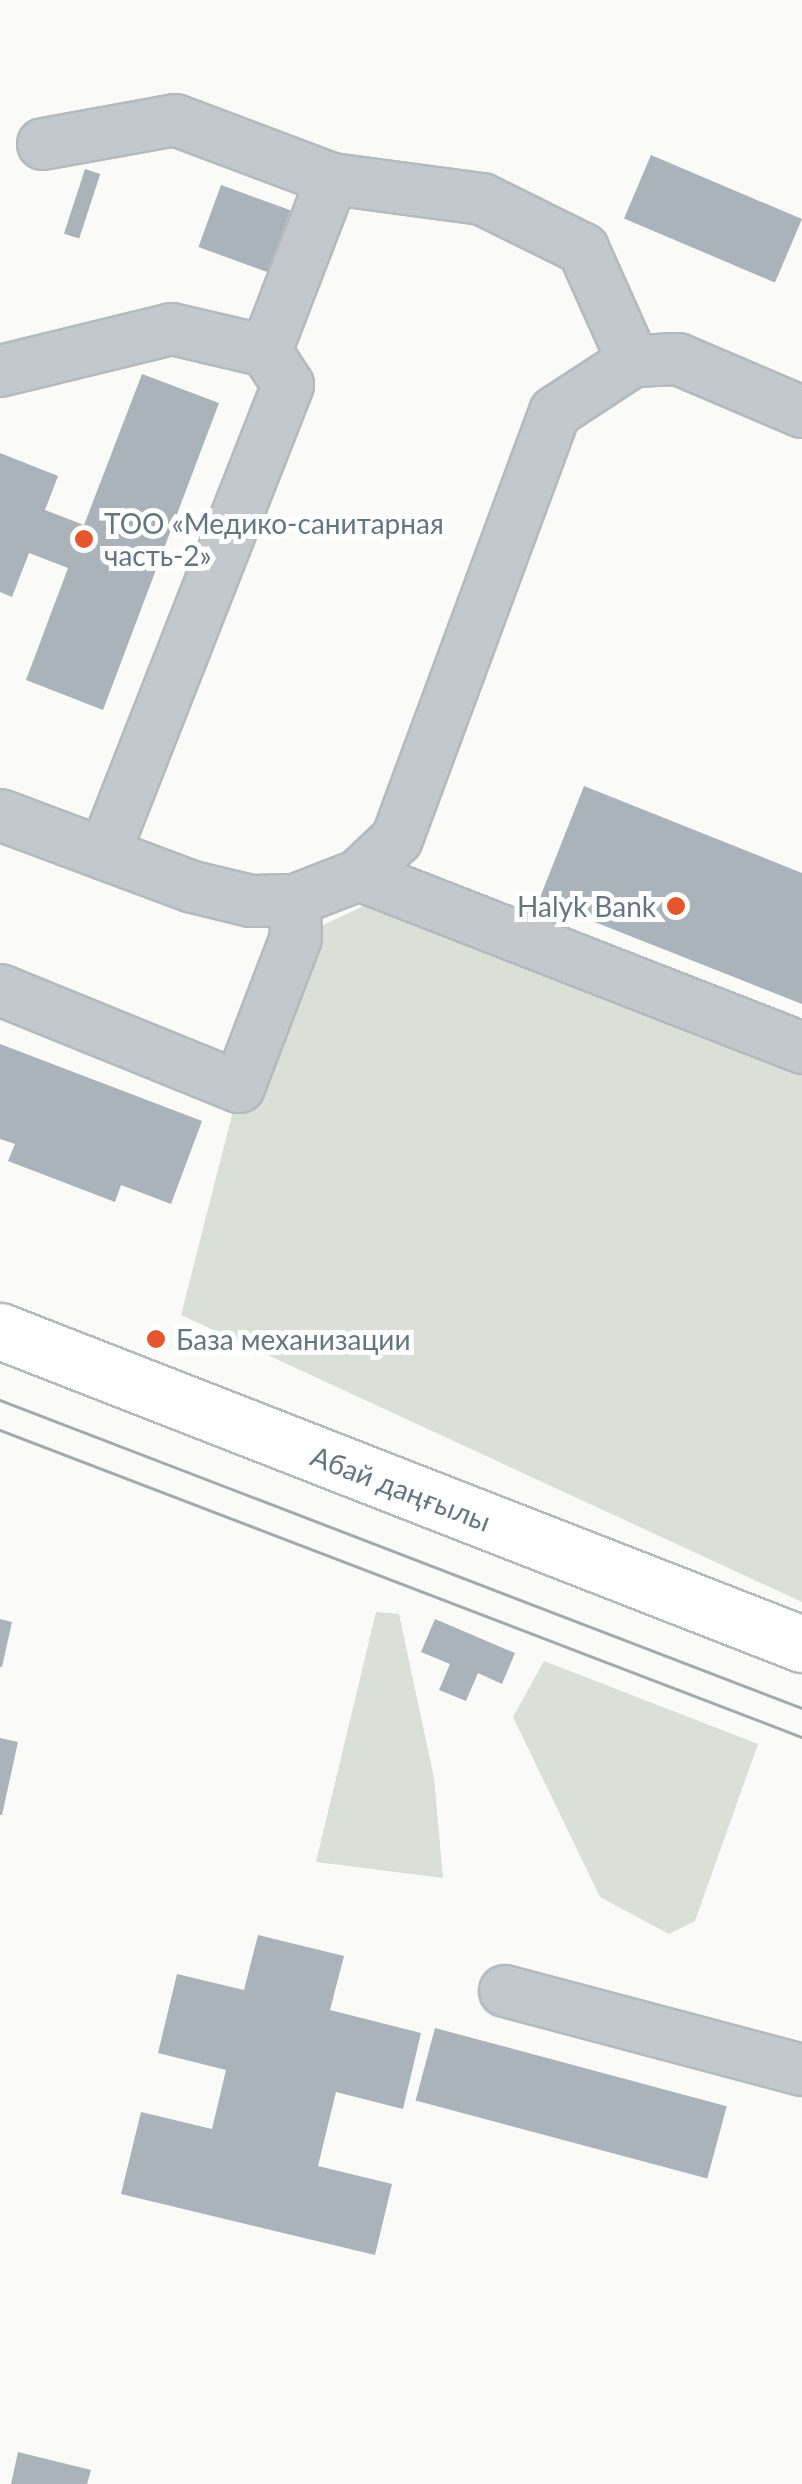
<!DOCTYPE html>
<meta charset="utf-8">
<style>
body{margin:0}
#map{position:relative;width:802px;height:2484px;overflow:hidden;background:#fafaf8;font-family:Lato,sans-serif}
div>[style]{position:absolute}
.green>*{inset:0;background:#dadfd7}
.building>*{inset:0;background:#aab3b9;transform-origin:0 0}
.roads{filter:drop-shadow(2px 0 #b5babe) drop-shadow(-2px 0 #b5babe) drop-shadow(0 2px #b5babe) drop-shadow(0 -2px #b5babe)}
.minor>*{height:50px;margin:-25px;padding:0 25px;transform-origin:25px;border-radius:25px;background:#c3c8cc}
.major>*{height:55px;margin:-27.5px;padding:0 27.5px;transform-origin:27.5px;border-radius:27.5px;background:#fff}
.tram>*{height:2.5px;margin:-1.25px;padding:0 1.25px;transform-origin:1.25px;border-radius:1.25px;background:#a2aab0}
.dots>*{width:28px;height:28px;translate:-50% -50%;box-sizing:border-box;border:5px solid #fff;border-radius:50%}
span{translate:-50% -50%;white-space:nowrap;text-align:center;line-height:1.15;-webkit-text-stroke:10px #fff;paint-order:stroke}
.poi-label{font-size:28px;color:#657683}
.left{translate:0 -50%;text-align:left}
.right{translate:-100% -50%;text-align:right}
.street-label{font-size:28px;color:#657683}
</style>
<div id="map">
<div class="green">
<i style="clip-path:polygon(397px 890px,802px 1048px,802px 1602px,181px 1315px,234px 1107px,296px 938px)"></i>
<i style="clip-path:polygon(376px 1612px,399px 1614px,434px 1778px,443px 1878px,316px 1862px)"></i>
<i style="clip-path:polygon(544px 1661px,758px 1744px,695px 1921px,669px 1934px,600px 1897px,513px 1717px)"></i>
</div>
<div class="building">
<i style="left:651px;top:155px;width:164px;height:69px;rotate:23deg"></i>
<i style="left:85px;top:169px;width:16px;height:68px;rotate:18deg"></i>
<i style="left:221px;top:185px;width:74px;height:66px;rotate:20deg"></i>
<i style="clip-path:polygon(142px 374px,219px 403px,103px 710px,26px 680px,68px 568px,29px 553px,12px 597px,0 592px,0 453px,58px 476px,45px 510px,84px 525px)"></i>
<i style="clip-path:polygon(584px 786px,802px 873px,802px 1004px,539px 900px)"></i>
<i style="clip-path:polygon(0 1044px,202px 1121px,171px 1204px,121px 1185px,115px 1202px,8px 1161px,15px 1144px,0 1139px)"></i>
<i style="clip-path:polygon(0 1619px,12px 1622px,2px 1667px,0 1667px)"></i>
<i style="clip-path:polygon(435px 1619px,515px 1653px,502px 1684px,478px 1673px,466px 1701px,439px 1690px,450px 1664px,421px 1652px)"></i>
<i style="clip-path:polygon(0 1738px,18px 1742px,2px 1815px,0 1815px)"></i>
<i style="clip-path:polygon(258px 1935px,344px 1956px,330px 2010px,421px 2033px,403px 2109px,336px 2092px,318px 2166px,392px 2184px,375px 2255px,121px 2194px,141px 2112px,212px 2129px,226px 2070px,158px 2053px,177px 1974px,244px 1990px)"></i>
<i style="left:435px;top:2028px;width:302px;height:75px;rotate:15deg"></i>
<i style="clip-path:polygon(18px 2452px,91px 2470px,87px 2484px,11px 2484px)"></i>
</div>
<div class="roads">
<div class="minor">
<i style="left:43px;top:144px;width:134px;rotate:-10.3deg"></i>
<i style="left:175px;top:120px;width:168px;rotate:20.6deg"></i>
<i style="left:332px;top:179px;width:151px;rotate:7.6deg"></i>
<i style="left:482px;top:199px;width:113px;rotate:26.3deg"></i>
<i style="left:583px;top:249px;width:123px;rotate:65.9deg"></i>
<i style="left:0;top:371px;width:177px;rotate:-13.7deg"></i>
<i style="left:172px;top:329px;width:97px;rotate:13.2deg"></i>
<i style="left:0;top:815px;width:206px;rotate:20.5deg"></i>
<i style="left:193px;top:887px;width:60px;rotate:13.6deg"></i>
<i style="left:251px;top:901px;width:44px;rotate:-1.3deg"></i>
<i style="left:295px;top:900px;width:69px;rotate:-21.3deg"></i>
<i style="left:359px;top:875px;width:52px;rotate:-43.5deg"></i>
<i style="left:397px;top:839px;width:455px;rotate:-69.7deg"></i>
<i style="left:555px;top:412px;width:93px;rotate:-33.2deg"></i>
<i style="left:633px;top:361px;width:45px;rotate:-2.5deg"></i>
<i style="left:678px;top:359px;width:135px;rotate:23.1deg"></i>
<i style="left:104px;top:854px;width:504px;rotate:-68.58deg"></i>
<i style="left:288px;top:385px;width:40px;rotate:-122.9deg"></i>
<i style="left:266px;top:351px;width:184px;rotate:-69deg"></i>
<i style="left:359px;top:875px;width:476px;rotate:21.3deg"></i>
<i style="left:0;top:990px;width:258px;rotate:22.1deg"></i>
<i style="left:239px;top:1087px;width:160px;rotate:-69.1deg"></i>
<i style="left:296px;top:938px;width:38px;rotate:-92deg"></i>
<i style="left:505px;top:1991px;width:307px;rotate:14.9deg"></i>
</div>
<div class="major">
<i style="left:0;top:1331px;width:861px;rotate:21.32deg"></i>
</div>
</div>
<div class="tram">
<i style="left:0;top:1400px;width:859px;rotate:21.01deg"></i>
<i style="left:0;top:1430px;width:859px;rotate:20.95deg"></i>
</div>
<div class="dots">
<i style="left:84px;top:539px;background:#e4572e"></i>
<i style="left:676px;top:906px;background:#e4572e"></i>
<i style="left:156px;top:1339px;background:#e4572e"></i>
</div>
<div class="poi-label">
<span class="left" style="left:104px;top:539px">ТОО «Медико-санитарная<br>часть-2»</span>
<span class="right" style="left:656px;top:906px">Halyk Bank</span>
<span class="left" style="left:176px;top:1339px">База механизации</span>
</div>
<div class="street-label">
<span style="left:401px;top:1488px;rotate:21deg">Абай даңғылы</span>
</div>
</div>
